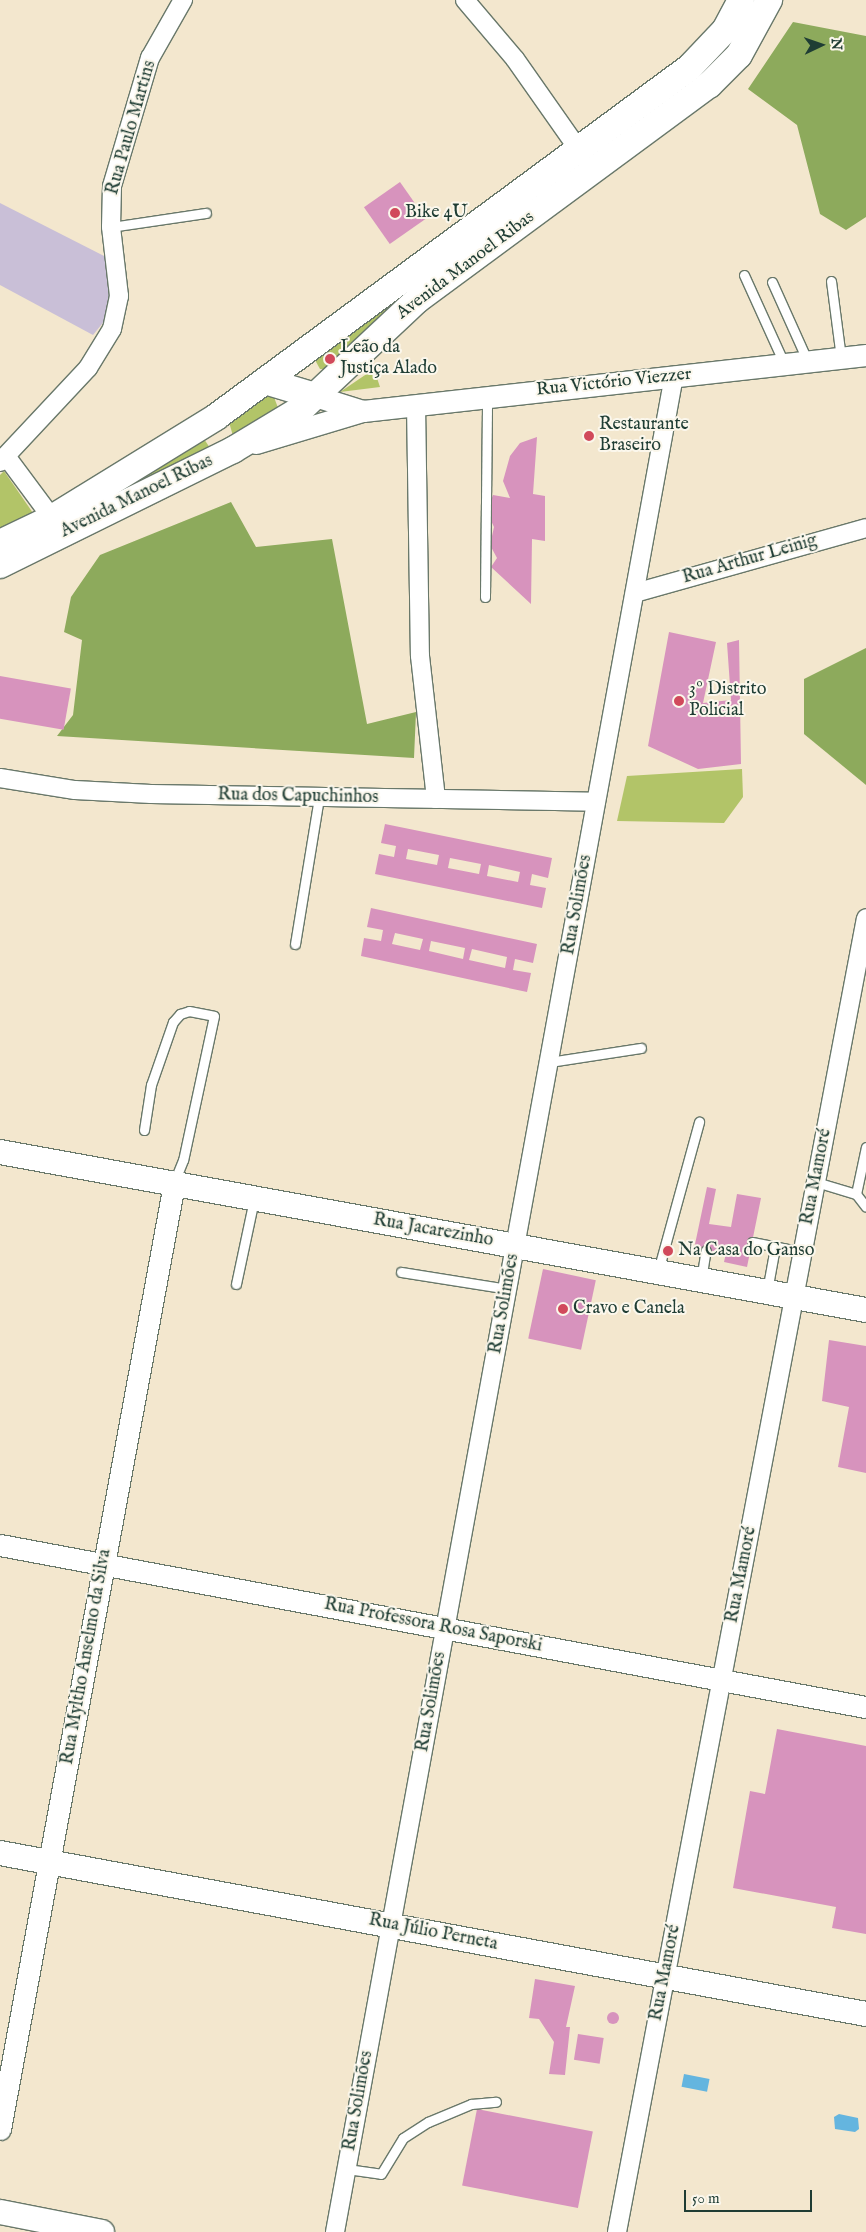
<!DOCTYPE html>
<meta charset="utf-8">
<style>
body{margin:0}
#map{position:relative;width:866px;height:2232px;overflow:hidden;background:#f3e7ce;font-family:"IM FELL English",serif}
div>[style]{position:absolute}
.industrial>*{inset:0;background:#c9bfd7}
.green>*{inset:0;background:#b2c468}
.forest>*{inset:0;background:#8daa5c}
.water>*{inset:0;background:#64b5df;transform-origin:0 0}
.building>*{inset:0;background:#d793bd;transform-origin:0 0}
.round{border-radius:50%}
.roads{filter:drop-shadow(1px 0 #69786a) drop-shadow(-1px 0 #69786a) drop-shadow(0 1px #69786a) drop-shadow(0 -1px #69786a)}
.service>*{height:9px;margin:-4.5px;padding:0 4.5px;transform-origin:4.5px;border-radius:4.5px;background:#fff}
.minor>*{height:18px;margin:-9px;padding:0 9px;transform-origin:9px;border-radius:9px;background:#fff}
.tertiary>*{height:21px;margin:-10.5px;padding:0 10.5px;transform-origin:10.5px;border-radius:10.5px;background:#fff}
.secondary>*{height:24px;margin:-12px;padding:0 12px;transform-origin:12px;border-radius:12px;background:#fff}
.primary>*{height:26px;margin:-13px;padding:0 13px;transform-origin:13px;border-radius:13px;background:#fff}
.dots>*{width:14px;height:14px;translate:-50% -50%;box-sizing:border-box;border:2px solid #fbf7ec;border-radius:50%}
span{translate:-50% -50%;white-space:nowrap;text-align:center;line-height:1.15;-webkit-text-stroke:4px #fbf7ec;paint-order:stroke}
.street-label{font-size:18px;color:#1f3d34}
.poi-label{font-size:18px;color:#1f3d34}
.left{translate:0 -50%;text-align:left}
.north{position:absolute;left:796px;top:20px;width:50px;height:50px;-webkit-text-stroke:4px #fbf7ec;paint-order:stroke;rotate:87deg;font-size:14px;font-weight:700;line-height:20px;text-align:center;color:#1f3d34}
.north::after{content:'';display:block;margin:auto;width:18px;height:22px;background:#1f3d34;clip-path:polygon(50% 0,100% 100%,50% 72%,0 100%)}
.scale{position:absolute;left:684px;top:2190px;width:128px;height:22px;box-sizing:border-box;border:2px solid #1f3d34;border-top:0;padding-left:6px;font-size:15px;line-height:18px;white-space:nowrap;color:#1f3d34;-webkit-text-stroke:4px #fbf7ec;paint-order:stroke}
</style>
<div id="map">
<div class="industrial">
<i style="clip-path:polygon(0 203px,108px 258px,111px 269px,110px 314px,93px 335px,0 285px)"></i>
</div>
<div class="green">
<i style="clip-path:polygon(394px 301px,396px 305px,328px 369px,320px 369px,315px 360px,319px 353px)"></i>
<i style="clip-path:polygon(374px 369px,380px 387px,340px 392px)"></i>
<i style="clip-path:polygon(264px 394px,274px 397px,278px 408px,233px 436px,229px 422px)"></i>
<i style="clip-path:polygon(204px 439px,212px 451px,0 551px)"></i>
<i style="clip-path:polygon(4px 471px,33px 513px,0 528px,0 475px)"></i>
<i style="clip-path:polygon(742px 769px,743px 797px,724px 823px,617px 821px,627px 776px)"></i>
</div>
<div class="forest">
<i style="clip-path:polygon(793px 22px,866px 36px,866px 217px,846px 230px,820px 214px,797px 125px,748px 89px)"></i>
<i style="clip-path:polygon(231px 502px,256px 547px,332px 539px,367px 724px,416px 712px,414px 758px,57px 736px,73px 715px,82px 640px,64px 632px,71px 597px,100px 555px)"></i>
<i style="clip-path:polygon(866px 648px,866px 785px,804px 734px,804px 679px)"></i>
</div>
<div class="water">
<i style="left:684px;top:2074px;width:26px;height:13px;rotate:11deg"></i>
<i style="clip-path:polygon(839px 2114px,858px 2118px,859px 2129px,855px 2132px,835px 2129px,834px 2117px)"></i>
</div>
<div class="building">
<i style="left:400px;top:182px;width:45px;height:44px;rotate:55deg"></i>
<i style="clip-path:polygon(537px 437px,533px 494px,545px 496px,545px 541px,532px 539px,531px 604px,491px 567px,497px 558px,490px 545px,494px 527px,487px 512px,493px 495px,510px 498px,503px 481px,510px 456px,520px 443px)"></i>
<i style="clip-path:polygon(669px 632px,716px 642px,703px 703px,731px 700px,727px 643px,739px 640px,741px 764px,698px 769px,648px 746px)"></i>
<i style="left:0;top:676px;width:72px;height:42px;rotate:10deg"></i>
<i style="clip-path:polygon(evenodd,385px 824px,552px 858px,548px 878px,532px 874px,530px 885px,546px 888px,542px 908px,375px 874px,379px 854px,394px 857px,396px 846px,381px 843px,385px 824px,408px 849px,439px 855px,437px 865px,406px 859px,408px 849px,385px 824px,450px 858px,481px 864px,479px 874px,448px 868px,450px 858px,385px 824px,489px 865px,520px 872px,518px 882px,487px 876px,489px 865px)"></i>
<i style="clip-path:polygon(evenodd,371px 908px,537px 944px,533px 963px,515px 959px,513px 970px,531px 973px,527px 992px,361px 956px,364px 938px,381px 941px,383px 930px,367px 927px,371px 908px,395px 933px,423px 939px,420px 950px,392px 944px,395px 933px,371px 908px,431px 941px,465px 948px,463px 959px,429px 951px,431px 941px,371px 908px,472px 949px,507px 957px,505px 968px,469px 960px,472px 949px)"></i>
<i style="clip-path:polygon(707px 1187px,716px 1189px,709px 1224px,731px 1227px,737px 1194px,761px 1198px,747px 1267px,724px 1262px,726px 1253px,694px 1249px)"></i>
<i style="left:543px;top:1269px;width:54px;height:71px;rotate:12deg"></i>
<i style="clip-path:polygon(829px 1340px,866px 1346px,866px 1473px,838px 1467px,849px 1407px,822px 1401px)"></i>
<i style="clip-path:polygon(777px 1729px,866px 1746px,866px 1934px,832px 1928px,836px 1907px,733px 1888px,750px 1791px,765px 1794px)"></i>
<i style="clip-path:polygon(535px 1979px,575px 1986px,566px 2027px,570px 2027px,565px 2075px,549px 2074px,554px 2042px,539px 2019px,529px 2018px)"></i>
<i class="round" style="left:607px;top:2012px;width:12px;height:12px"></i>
<i style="left:578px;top:2034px;width:26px;height:26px;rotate:9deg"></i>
<i style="left:477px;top:2109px;width:118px;height:78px;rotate:11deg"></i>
</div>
<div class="roads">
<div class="service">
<i style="left:111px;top:227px;width:96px;rotate:-8.4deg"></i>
<i style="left:744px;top:275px;width:97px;rotate:65.6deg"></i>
<i style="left:831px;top:281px;width:78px;rotate:82.6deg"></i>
<i style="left:772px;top:282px;width:88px;rotate:65.8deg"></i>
<i style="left:485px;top:597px;width:199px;rotate:-89.4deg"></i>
<i style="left:295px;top:944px;width:149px;rotate:-80.7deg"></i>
<i style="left:549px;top:1062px;width:93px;rotate:-8.7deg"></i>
<i style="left:144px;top:1130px;width:46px;rotate:-81.2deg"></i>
<i style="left:151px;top:1085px;width:67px;rotate:-70.8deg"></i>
<i style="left:173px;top:1022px;width:11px;rotate:-49deg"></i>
<i style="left:180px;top:1014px;width:9px;rotate:-18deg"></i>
<i style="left:189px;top:1011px;width:25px;rotate:11deg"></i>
<i style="left:214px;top:1016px;width:147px;rotate:102.1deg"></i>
<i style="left:183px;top:1160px;width:24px;rotate:112deg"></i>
<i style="left:816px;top:1182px;width:42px;rotate:16.7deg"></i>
<i style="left:856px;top:1194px;width:48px;rotate:-78deg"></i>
<i style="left:856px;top:1194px;width:16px;rotate:52deg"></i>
<i style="left:752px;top:1242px;width:52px;rotate:11.1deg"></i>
<i style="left:658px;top:1271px;width:155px;rotate:-74.6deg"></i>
<i style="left:401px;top:1272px;width:108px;rotate:9deg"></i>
<i style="left:701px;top:1280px;width:30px;rotate:-81deg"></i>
<i style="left:236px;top:1284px;width:87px;rotate:-78deg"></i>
<i style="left:767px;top:1291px;width:45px;rotate:-79.7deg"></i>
<i style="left:347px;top:2169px;width:34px;rotate:8deg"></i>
<i style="left:381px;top:2174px;width:42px;rotate:-58.6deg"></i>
<i style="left:403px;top:2138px;width:30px;rotate:-33deg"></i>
<i style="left:428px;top:2122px;width:47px;rotate:-22.7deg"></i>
<i style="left:471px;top:2104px;width:25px;rotate:-5deg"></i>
</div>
<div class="minor">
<i style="left:465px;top:0;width:77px;rotate:49.7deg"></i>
<i style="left:515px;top:59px;width:111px;rotate:54.9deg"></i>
<i style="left:416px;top:405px;width:251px;rotate:89.1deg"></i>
<i style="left:420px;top:656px;width:144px;rotate:83.6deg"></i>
<i style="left:6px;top:456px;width:77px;rotate:53.4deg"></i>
<i style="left:0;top:462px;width:129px;rotate:-46.9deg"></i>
<i style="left:88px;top:368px;width:46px;rotate:-58.4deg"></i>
<i style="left:112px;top:329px;width:34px;rotate:-78deg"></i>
<i style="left:119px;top:296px;width:69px;rotate:-96.6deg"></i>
<i style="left:111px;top:227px;width:41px;rotate:-88.6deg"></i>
<i style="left:112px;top:186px;width:134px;rotate:-73.5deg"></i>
<i style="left:150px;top:58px;width:67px;rotate:-60.4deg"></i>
<i style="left:635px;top:593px;width:240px;rotate:-15.7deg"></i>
<i style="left:0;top:778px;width:76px;rotate:9.1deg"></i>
<i style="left:75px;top:790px;width:76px;rotate:3deg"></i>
<i style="left:151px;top:794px;width:445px;rotate:1deg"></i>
<i style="left:335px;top:2232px;width:1887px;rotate:-79.65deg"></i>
<i style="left:617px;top:2232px;width:1337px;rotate:-79.27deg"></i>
</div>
<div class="tertiary">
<i style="left:315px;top:396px;width:50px;rotate:17.4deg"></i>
<i style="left:256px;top:443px;width:112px;rotate:-16.7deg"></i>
<i style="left:363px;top:411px;width:506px;rotate:-6.35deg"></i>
<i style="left:0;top:1545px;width:881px;rotate:10.6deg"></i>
<i style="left:0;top:2129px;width:961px;rotate:-79.57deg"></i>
</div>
<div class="secondary">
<i style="left:0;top:1152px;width:880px;rotate:10.34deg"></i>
<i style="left:0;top:1853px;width:881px;rotate:10.53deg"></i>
<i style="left:0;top:2212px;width:104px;rotate:11.1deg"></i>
</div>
<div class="primary">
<i style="left:265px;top:381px;width:52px;rotate:16.7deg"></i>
<i style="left:0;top:543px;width:58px;rotate:-25.7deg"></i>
<i style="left:52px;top:518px;width:193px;rotate:-31.6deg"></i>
<i style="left:216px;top:417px;width:589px;rotate:-36.44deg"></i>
<i style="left:690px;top:67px;width:51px;rotate:-46.6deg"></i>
<i style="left:725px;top:30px;width:34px;rotate:-62deg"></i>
<i style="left:0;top:565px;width:260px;rotate:-26.3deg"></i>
<i style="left:233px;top:450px;width:79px;rotate:-31.1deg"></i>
<i style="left:301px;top:409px;width:159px;rotate:-43.2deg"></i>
<i style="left:417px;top:300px;width:363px;rotate:-36.4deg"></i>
<i style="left:709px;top:85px;width:42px;rotate:-45deg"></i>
<i style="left:739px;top:55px;width:63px;rotate:-61.4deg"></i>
</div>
</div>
<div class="dots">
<i style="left:395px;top:213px;background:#d1495b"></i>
<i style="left:330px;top:359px;background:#d1495b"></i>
<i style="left:589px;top:436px;background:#d1495b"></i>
<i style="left:679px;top:701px;background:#d1495b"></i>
<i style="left:668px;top:1251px;background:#d1495b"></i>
<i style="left:563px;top:1309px;background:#d1495b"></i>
</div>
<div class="street-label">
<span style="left:132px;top:128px;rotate:-74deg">Rua Paulo Martins</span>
<span style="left:466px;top:266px;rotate:-37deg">Avenida Manoel Ribas</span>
<span style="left:614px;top:383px;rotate:-6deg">Rua Victório Viezzer</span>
<span style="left:137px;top:497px;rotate:-26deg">Avenida Manoel Ribas</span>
<span style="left:750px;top:560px;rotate:-16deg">Rua Arthur Leinig</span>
<span style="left:298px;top:797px;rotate:1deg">Rua dos Capuchinhos</span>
<span style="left:578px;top:905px;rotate:-80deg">Rua Solimões</span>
<span style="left:817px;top:1177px;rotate:-79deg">Rua Mamoré</span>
<span style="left:433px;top:1231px;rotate:10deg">Rua Jacarezinho</span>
<span style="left:505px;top:1304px;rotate:-80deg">Rua Solimões</span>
<span style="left:742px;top:1575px;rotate:-79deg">Rua Mamoré</span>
<span style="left:433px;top:1626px;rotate:11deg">Rua Professora Rosa Saporski</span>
<span style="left:87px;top:1657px;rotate:-80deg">Rua Myltho Anselmo da Silva</span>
<span style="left:432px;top:1702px;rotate:-80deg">Rua Solimões</span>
<span style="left:433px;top:1933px;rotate:11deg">Rua Júlio Perneta</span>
<span style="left:666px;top:1973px;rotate:-79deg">Rua Mamoré</span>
<span style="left:359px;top:2101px;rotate:-80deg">Rua Solimões</span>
</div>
<div class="poi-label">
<span class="left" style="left:405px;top:213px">Bike 4U</span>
<span class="left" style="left:340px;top:359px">Leão da<br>Justiça Alado</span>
<span class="left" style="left:599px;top:436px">Restaurante<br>Braseiro</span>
<span class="left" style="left:689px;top:701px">3º Distrito<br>Policial</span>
<span class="left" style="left:678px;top:1251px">Na Casa do Ganso</span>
<span class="left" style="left:573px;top:1309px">Cravo e Canela</span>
</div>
<div class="north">N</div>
<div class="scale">50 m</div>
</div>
